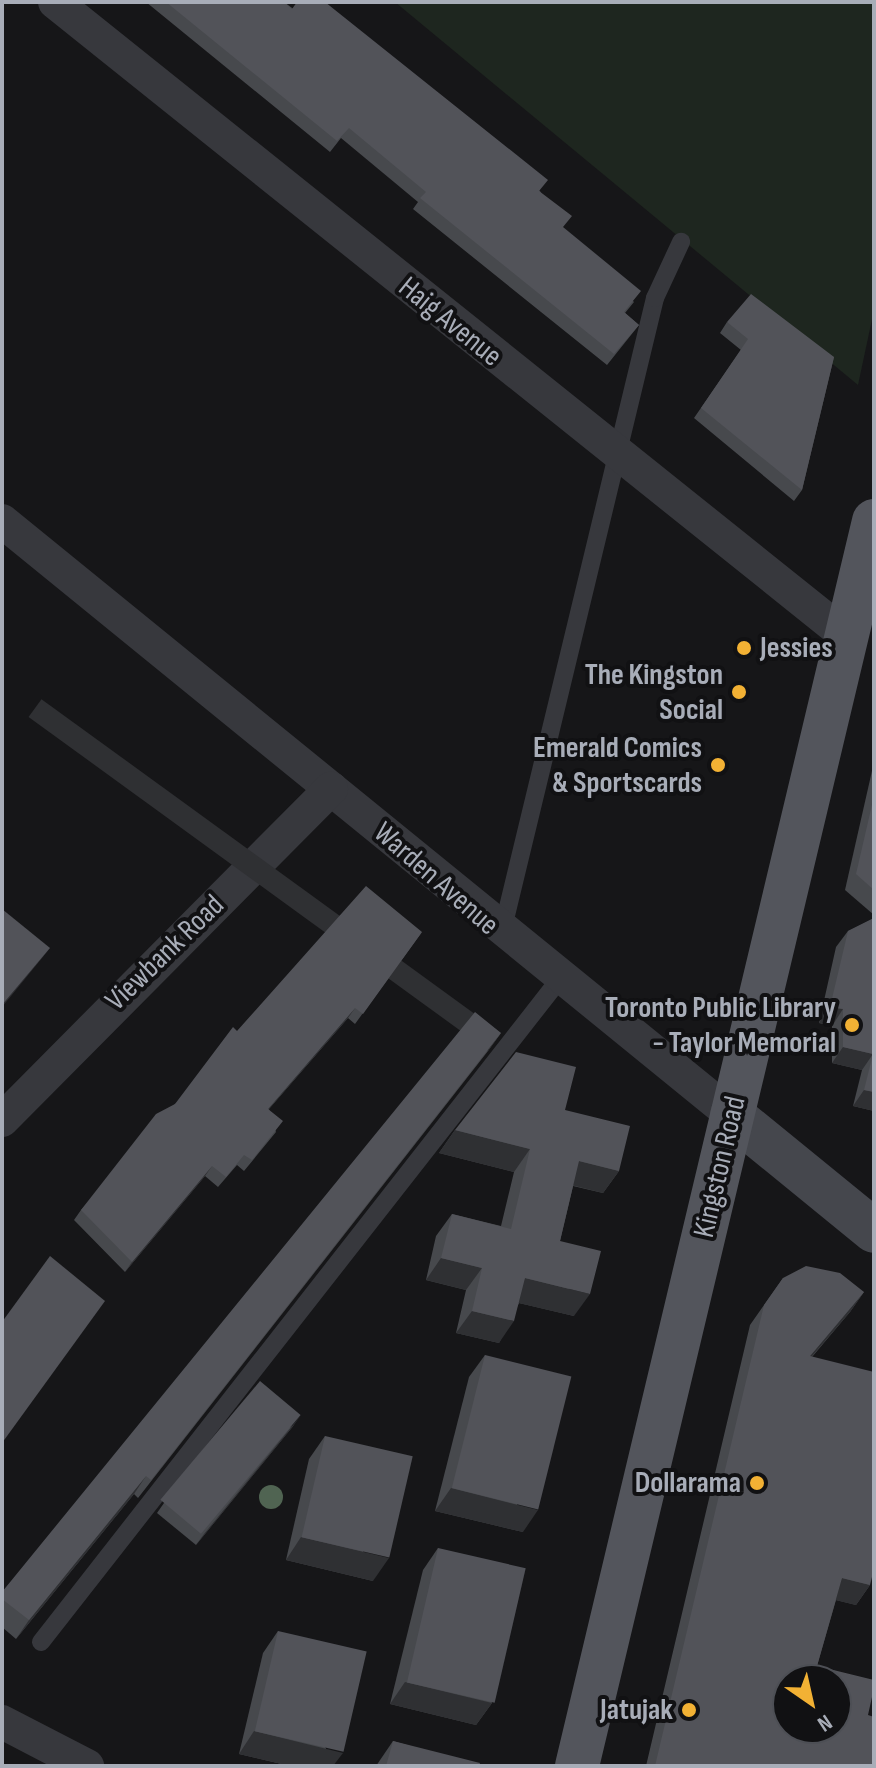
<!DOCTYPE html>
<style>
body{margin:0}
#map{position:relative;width:876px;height:1768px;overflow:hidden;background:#161618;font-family:"Sofia Sans Condensed",sans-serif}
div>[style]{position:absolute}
.green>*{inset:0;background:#1e261f}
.service>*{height:18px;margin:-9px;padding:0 9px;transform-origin:9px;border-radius:9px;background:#37383d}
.minor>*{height:34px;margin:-17px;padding:0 17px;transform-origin:17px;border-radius:17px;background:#37383d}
.secondary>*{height:44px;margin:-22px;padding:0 22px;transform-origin:22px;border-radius:22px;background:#45474d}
.primary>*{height:44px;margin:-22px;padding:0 22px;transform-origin:22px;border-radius:22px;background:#53555c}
.trees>*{width:24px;height:24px;margin:-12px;border-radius:50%;background:#506452}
.wall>*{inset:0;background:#47494d}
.shaded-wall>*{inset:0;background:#2f3033;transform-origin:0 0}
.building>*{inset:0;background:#525359;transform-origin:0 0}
.dots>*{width:22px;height:22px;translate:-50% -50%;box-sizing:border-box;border:4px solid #111113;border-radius:50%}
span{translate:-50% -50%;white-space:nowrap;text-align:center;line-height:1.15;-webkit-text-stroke:8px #111113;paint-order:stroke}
.street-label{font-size:30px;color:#a8adb8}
.poi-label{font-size:30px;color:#a8adb8;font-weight:700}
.left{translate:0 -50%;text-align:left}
.right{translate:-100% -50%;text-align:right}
.frame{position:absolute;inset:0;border:4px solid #a8adb8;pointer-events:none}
.north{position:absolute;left:772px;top:1664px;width:80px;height:80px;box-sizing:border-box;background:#111113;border:2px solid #4d4f55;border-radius:50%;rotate:146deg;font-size:22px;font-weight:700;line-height:32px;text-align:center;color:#a8adb8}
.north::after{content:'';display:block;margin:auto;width:28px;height:36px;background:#f2b134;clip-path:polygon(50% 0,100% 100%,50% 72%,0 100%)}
</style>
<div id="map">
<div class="green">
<i style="clip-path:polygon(395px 2px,874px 2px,874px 310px,858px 385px)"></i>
</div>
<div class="service">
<i style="left:502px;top:932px;width:652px;rotate:-76.43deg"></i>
<i style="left:655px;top:298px;width:62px;rotate:-65.1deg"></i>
<i style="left:41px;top:1642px;width:841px;rotate:-51.96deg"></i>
</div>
<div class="minor">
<i style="left:55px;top:2px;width:1016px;rotate:38.69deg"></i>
<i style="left:2px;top:521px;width:941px;rotate:39.14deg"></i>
<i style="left:2px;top:1120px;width:467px;rotate:-45.2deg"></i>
<i style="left:2px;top:1722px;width:96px;rotate:27.4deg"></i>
</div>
<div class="secondary">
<i style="left:732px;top:1115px;width:183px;rotate:39.2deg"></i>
</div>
<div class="primary">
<i style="left:577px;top:1766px;width:1280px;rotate:-76.58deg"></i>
</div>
<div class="trees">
<i style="left:271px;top:1497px"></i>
</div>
<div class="wall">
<i style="clip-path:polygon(146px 2px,284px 2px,540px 191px,563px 228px,634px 302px,625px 313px,639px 325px,607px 365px,413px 209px,418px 202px,341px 138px,330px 152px)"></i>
<i style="clip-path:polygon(727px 322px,834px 357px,802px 490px,794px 501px,694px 418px,741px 350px,720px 333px)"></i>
<i style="clip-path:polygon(874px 762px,874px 915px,845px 890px)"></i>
<i style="clip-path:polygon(874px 918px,874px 1111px,853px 1106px,862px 1070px,832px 1063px,832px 1026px,819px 1023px,836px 947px,848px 931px)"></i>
<i style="clip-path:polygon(422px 932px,355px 1024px,348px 1018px,269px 1109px,276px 1132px,244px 1171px,237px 1165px,218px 1187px,205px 1176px,125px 1272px,74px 1220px,81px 1210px,175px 1104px)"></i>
<i style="clip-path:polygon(501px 1033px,488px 1051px,138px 1498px,134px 1494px,16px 1639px,2px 1627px,2px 1592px)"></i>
<i style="clip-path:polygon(565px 1110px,619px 1171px,603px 1193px,573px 1186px,560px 1241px,574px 1316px,519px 1303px,499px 1343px,456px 1333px,466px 1290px,426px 1280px,436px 1236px,452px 1214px,501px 1226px,514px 1172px,439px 1153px,455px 1130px)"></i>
<i style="clip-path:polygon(783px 1278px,864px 1292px,850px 1312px,812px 1357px,870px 1585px,856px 1605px,836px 1600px,817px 1666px,868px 1715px,874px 1766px,646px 1766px,750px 1325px)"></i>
<i style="clip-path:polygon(485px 1355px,523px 1532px,435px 1511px,469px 1377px)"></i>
<i style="clip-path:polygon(294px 1425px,196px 1545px,157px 1513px,164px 1503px)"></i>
<i style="clip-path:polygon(325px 1436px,373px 1581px,286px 1560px,309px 1459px)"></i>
<i style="clip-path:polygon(438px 1548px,492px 1703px,476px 1725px,390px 1704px,423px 1570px)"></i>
<i style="clip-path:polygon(278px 1631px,333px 1766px,290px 1766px,239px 1754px,263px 1653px)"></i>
<i style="clip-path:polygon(393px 1741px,479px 1766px,376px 1766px)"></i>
</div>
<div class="shaded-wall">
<i style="clip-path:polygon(50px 948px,42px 958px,2px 1007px,2px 1005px)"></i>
<i style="clip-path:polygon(830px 1007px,843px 1009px,832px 1026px,819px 1023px)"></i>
<i style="clip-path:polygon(355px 1008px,348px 1018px,260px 1119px,268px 1109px)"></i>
<i style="left:501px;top:1033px;width:22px;height:568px;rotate:126deg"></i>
<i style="clip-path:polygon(843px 1047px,873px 1054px,862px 1070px,832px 1063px)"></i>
<i style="clip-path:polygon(864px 1090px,874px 1092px,874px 1111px,853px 1106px)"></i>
<i style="clip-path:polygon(455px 1130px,530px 1149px,514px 1172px,439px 1153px)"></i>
<i style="clip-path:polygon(579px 1161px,619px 1171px,603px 1193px,563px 1183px)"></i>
<i style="clip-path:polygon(212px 1166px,205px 1176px,125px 1272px,132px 1262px)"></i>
<i style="clip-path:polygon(441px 1258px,482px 1268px,466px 1290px,426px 1280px)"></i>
<i style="clip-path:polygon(525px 1278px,590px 1294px,574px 1316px,510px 1301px)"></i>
<i style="clip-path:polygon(864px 1292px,850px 1312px,795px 1376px,810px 1356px)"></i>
<i style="clip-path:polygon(472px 1311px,514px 1321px,499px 1343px,456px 1333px)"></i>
<i style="clip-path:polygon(301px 1415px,294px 1425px,196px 1545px,204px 1534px)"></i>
<i style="clip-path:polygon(146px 1476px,134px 1494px,16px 1639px,29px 1620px)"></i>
<i style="clip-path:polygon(451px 1488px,538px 1510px,523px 1532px,435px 1511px)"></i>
<i style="clip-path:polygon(301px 1537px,389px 1558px,373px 1581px,286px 1560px)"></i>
<i style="clip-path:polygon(842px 1578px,870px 1585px,856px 1605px,827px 1598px)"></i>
<i style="clip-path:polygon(405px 1682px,492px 1703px,476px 1725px,390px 1704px)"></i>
<i style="clip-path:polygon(254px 1731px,343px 1753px,333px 1766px,290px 1766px,239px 1754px)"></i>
</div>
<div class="building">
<i style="clip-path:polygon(166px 2px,284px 2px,292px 9px,297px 2px,325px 2px,548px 180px,539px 191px,572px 216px,563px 227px,641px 291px,624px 312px,639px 325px,614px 354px,420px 198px,426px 192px,349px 128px,337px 141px)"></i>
<i style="clip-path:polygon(751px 294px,834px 357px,802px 490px,701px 408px,748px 339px,727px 322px)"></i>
<i style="clip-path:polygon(874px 796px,874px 890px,856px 874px)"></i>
<i style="clip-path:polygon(366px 886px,422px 932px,363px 1014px,355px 1008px,268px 1109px,283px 1121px,252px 1160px,244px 1155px,226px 1177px,212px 1166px,132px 1262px,81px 1210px,156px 1114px,175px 1104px,233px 1027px,237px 1031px)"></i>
<i style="clip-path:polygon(2px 909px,50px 948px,2px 1005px)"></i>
<i style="clip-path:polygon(874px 918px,874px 1092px,864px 1090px,873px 1054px,843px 1047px,843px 1009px,830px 1007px,848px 931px)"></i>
<i style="clip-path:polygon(475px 1012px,501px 1033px,151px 1480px,146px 1476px,29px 1620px,2px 1599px,2px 1592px)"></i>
<i style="clip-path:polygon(516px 1052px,576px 1067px,565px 1110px,630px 1126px,619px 1171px,579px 1161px,560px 1241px,601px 1251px,590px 1294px,525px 1278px,514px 1321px,472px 1311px,482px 1268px,441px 1258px,452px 1214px,511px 1229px,530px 1149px,455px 1130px)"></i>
<i style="clip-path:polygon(50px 1256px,105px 1301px,2px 1443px,2px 1322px)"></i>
<i style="clip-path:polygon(evenodd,806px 1266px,840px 1273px,864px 1292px,810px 1356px,874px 1372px,874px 1569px,870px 1585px,842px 1578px,817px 1666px,874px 1680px,874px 1688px,868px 1715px,874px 1717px,874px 1766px,655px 1766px,764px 1305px,783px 1278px,806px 1266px,788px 1680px,836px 1680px,836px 1728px,788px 1728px,788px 1680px)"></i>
<i style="left:485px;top:1355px;width:89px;height:137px;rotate:14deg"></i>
<i style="left:260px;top:1381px;width:53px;height:155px;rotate:40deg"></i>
<i style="left:325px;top:1436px;width:90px;height:104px;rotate:13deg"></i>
<i style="left:438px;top:1548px;width:90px;height:138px;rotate:13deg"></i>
<i style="left:278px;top:1631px;width:91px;height:103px;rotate:13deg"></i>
<i style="clip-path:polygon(393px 1741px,480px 1763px,479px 1766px,386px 1766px)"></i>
</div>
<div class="dots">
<i style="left:744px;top:648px;background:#f2b134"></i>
<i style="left:739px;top:692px;background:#f2b134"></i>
<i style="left:718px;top:765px;background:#f2b134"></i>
<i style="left:852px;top:1025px;background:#f2b134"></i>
<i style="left:757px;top:1483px;background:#f2b134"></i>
<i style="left:689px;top:1710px;background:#f2b134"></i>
</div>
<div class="street-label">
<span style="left:450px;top:322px;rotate:39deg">Haig Avenue</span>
<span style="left:436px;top:879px;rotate:41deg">Warden Avenue</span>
<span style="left:165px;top:953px;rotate:-44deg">Viewbank Road</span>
<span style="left:720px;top:1167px;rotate:-77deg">Kingston Road</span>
</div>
<div class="poi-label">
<span class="left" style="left:760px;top:648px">Jessies</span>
<span class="right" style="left:723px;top:692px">The Kingston<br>Social</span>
<span class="right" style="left:702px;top:765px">Emerald Comics<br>&amp; Sportscards</span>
<span class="right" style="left:836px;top:1025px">Toronto Public Library<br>- Taylor Memorial</span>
<span class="right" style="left:741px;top:1483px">Dollarama</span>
<span class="right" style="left:673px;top:1710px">Jatujak</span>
</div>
<div class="frame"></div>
<div class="north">N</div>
</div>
